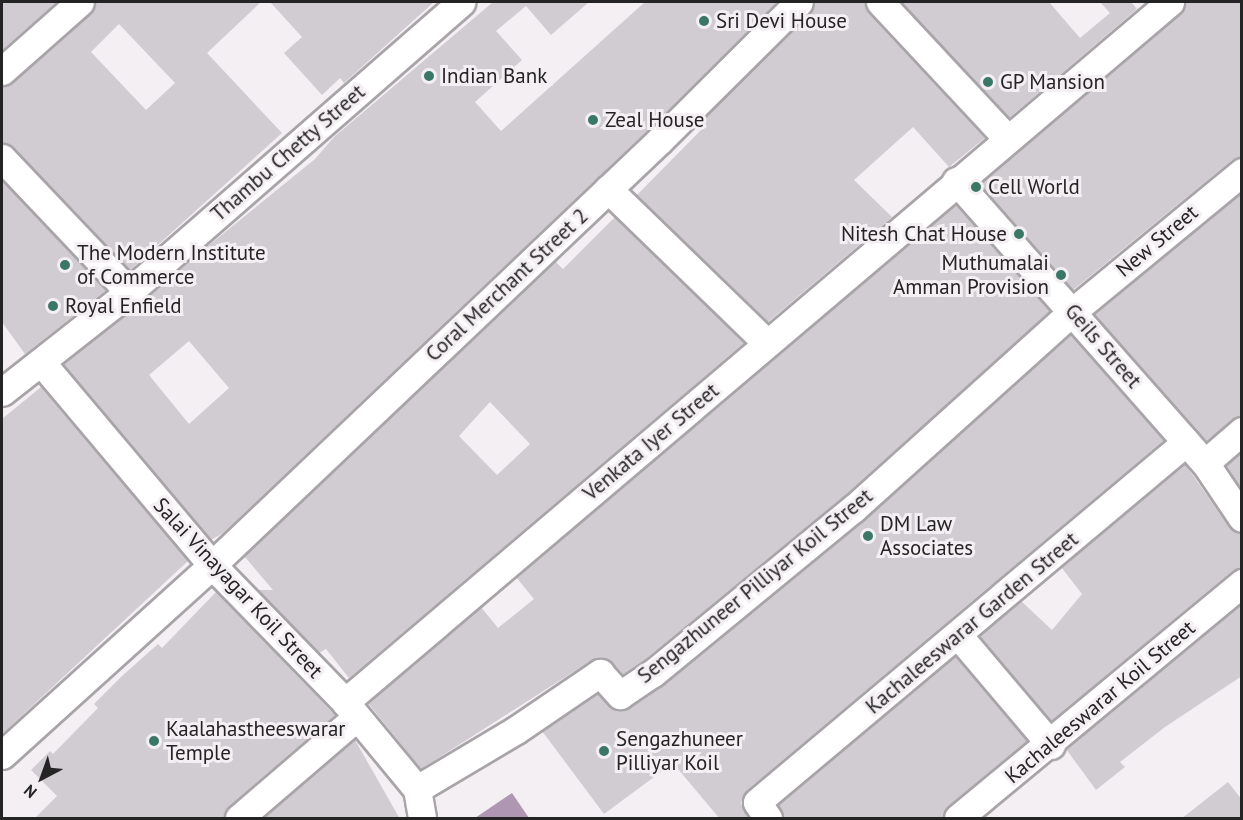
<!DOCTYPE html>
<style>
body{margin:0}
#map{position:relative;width:1243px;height:820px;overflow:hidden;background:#f3eff3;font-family:"PT Sans",sans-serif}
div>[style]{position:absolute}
.water>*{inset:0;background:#af97b3}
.building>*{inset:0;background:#d0ccd1}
.roads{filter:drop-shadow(2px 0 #a8a4a8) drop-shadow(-2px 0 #a8a4a8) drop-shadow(0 2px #a8a4a8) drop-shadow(0 -2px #a8a4a8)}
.minor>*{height:27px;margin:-13.5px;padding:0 13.5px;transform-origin:13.5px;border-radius:13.5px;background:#fff}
.dots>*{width:16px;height:16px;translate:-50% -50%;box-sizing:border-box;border:3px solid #f3eff3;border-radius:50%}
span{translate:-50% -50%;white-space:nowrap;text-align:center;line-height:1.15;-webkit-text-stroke:6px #f3eff3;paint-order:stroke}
.poi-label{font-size:21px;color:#252425}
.left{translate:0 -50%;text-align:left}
.right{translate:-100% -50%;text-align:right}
.street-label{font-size:21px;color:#252425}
.frame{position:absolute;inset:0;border:3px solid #252425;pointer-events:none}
.north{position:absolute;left:12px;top:748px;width:60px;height:60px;-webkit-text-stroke:4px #f3eff3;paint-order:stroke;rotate:221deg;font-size:16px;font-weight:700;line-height:24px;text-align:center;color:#252425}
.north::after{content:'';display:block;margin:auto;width:21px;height:27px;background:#252425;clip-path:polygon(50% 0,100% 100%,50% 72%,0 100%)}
</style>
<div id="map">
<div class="water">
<i style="clip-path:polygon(512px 793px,529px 818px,475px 818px)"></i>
</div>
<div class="building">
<i style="clip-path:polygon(2px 2px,57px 2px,2px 50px)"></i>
<i style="clip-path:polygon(evenodd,95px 2px,261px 2px,207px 53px,282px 133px,130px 270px,13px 147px,2px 143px,2px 86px,12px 83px,90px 14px,95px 2px,119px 24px,175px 83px,146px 110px,91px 52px,119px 24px)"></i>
<i style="clip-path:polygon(270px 2px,434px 2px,344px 83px,340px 78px,322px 95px,284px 53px,302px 37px)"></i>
<i style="clip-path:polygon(evenodd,493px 2px,589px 2px,551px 35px,526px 6px,496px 31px,522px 60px,475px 102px,501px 131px,645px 2px,777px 2px,648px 130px,223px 533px,211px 540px,63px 364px,315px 159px,334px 137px,493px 2px,189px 341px,229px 388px,189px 424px,149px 375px,189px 341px)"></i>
<i style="clip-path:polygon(814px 2px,865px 2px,868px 13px,985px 138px,949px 167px,913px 127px,854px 180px,892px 217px,768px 322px,637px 195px,705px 126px,701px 122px,810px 13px)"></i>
<i style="clip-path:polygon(901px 2px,1049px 2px,1080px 38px,1110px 13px,1100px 2px,1131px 2px,1137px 9px,1009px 118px)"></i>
<i style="clip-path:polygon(1185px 2px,1242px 2px,1242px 157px,1232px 160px,1073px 290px,980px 184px,1180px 14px)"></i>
<i style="clip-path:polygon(2px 180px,106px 290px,25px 354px,2px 322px)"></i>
<i style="clip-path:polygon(1242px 193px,1242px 416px,1206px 441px,1094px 314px)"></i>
<i style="clip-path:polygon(956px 204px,1050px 311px,843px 497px,644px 660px,623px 674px,606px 658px,592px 660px,421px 769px,368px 703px,481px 607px,498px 628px,534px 599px,516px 577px)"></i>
<i style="clip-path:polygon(evenodd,615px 217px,744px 343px,349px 678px,326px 649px,319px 653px,258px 590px,273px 590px,244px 556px,555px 261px,563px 269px,615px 217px,490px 402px,530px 444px,497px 475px,459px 436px,490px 402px)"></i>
<i style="clip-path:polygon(1070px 334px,1164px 440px,747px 790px,741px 803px,749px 819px,720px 819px,673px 763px,604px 814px,542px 731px,598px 694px,609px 706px,622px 711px,663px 685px,864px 521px)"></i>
<i style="clip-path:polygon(41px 387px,188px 561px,2px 734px,2px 419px)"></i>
<i style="clip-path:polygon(1242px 452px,1242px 489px,1226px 466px)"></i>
<i style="clip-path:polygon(1185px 464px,1229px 527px,1242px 533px,1242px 568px,1232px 571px,1051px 721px,979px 636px,1021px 601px,1052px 630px,1082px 594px,1061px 567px)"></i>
<i style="clip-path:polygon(216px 592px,335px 715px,229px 806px,224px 819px,34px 819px,57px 796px,31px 770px,50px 751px,53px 754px,98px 708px,94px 704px,122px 676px,158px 644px,162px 648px)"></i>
<i style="clip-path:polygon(1242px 604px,1242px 676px,1165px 727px,1120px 762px,1125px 767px,1096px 790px,1066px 749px)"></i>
<i style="clip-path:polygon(955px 656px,1027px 741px,948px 806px,943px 819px,783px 819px,778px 805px)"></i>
<i style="clip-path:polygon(355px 740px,400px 819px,263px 819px)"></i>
<i style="clip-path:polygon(1228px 782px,1242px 800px,1242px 819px,1181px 819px)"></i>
</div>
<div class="roads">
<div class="minor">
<i style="left:880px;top:2px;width:186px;rotate:47deg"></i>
<i style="left:2px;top:71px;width:104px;rotate:-41.5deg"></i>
<i style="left:2px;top:158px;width:185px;rotate:46.5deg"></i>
<i style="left:956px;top:181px;width:376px;rotate:48.6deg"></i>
<i style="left:1205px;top:463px;width:66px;rotate:56.1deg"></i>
<i style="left:608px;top:189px;width:221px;rotate:44.1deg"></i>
<i style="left:41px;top:362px;width:265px;rotate:49.9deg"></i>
<i style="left:212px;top:565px;width:191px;rotate:45.8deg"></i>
<i style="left:345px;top:702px;width:113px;rotate:50.4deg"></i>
<i style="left:417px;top:789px;width:29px;rotate:80deg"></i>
<i style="left:2px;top:392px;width:162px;rotate:-38.2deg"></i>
<i style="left:129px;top:292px;width:441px;rotate:-41.1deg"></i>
<i style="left:1205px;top:463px;width:49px;rotate:-40.9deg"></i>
<i style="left:958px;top:635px;width:144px;rotate:49.8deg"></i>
<i style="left:345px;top:702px;width:1082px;rotate:-40.31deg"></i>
<i style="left:2px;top:755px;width:283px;rotate:-42.1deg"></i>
<i style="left:212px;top:565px;width:616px;rotate:-43.49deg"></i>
<i style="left:659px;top:141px;width:197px;rotate:-44.8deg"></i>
<i style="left:417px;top:789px;width:115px;rotate:-30.8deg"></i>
<i style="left:516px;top:730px;width:102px;rotate:-34.2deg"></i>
<i style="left:600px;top:673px;width:30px;rotate:48deg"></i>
<i style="left:620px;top:695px;width:40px;rotate:-34deg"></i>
<i style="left:653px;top:673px;width:259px;rotate:-39.4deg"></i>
<i style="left:853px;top:509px;width:296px;rotate:-42deg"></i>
<i style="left:1073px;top:311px;width:219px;rotate:-39.4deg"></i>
<i style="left:239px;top:818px;width:155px;rotate:-40.6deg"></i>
<i style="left:768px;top:818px;width:19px;rotate:-125deg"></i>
<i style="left:757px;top:802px;width:560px;rotate:-40deg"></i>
<i style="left:958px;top:818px;width:369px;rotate:-39.6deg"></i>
</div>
</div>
<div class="dots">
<i style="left:704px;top:21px;background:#3a7865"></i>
<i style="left:429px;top:76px;background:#3a7865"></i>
<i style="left:988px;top:82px;background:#3a7865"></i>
<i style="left:593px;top:120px;background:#3a7865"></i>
<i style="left:976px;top:187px;background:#3a7865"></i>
<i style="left:1019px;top:234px;background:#3a7865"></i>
<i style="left:65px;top:265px;background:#3a7865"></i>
<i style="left:1061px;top:275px;background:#3a7865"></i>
<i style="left:53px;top:306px;background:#3a7865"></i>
<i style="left:868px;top:536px;background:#3a7865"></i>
<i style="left:154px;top:741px;background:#3a7865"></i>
<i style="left:604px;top:751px;background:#3a7865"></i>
</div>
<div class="poi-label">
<span class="left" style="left:716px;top:21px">Sri Devi House</span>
<span class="left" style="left:441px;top:76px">Indian Bank</span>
<span class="left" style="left:1000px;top:82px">GP Mansion</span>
<span class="left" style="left:605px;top:120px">Zeal House</span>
<span class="left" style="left:988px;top:187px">Cell World</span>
<span class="right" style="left:1007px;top:234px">Nitesh Chat House</span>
<span class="left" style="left:77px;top:265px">The Modern Institute<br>of Commerce</span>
<span class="right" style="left:1049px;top:275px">Muthumalai<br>Amman Provision</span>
<span class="left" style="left:65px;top:306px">Royal Enfield</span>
<span class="left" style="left:880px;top:536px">DM Law<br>Associates</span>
<span class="left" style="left:166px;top:741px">Kaalahastheeswarar<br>Temple</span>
<span class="left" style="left:616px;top:751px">Sengazhuneer<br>Pilliyar Koil</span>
</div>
<div class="street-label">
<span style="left:288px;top:153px;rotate:-41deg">Thambu Chetty Street</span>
<span style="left:1157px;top:241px;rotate:-40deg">New Street</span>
<span style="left:507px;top:285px;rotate:-43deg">Coral Merchant Street 2</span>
<span style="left:1103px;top:346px;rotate:49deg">Geils Street</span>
<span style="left:651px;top:442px;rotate:-40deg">Venkata Iyer Street</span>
<span style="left:755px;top:586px;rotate:-39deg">Sengazhuneer Pilliyar Koil Street</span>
<span style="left:238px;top:588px;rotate:47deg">Salai Vinayagar Koil Street</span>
<span style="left:972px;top:623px;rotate:-40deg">Kachaleeswarar Garden Street</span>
<span style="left:1100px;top:702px;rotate:-40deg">Kachaleeswarar Koil Street</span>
</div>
<div class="frame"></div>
<div class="north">N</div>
</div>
